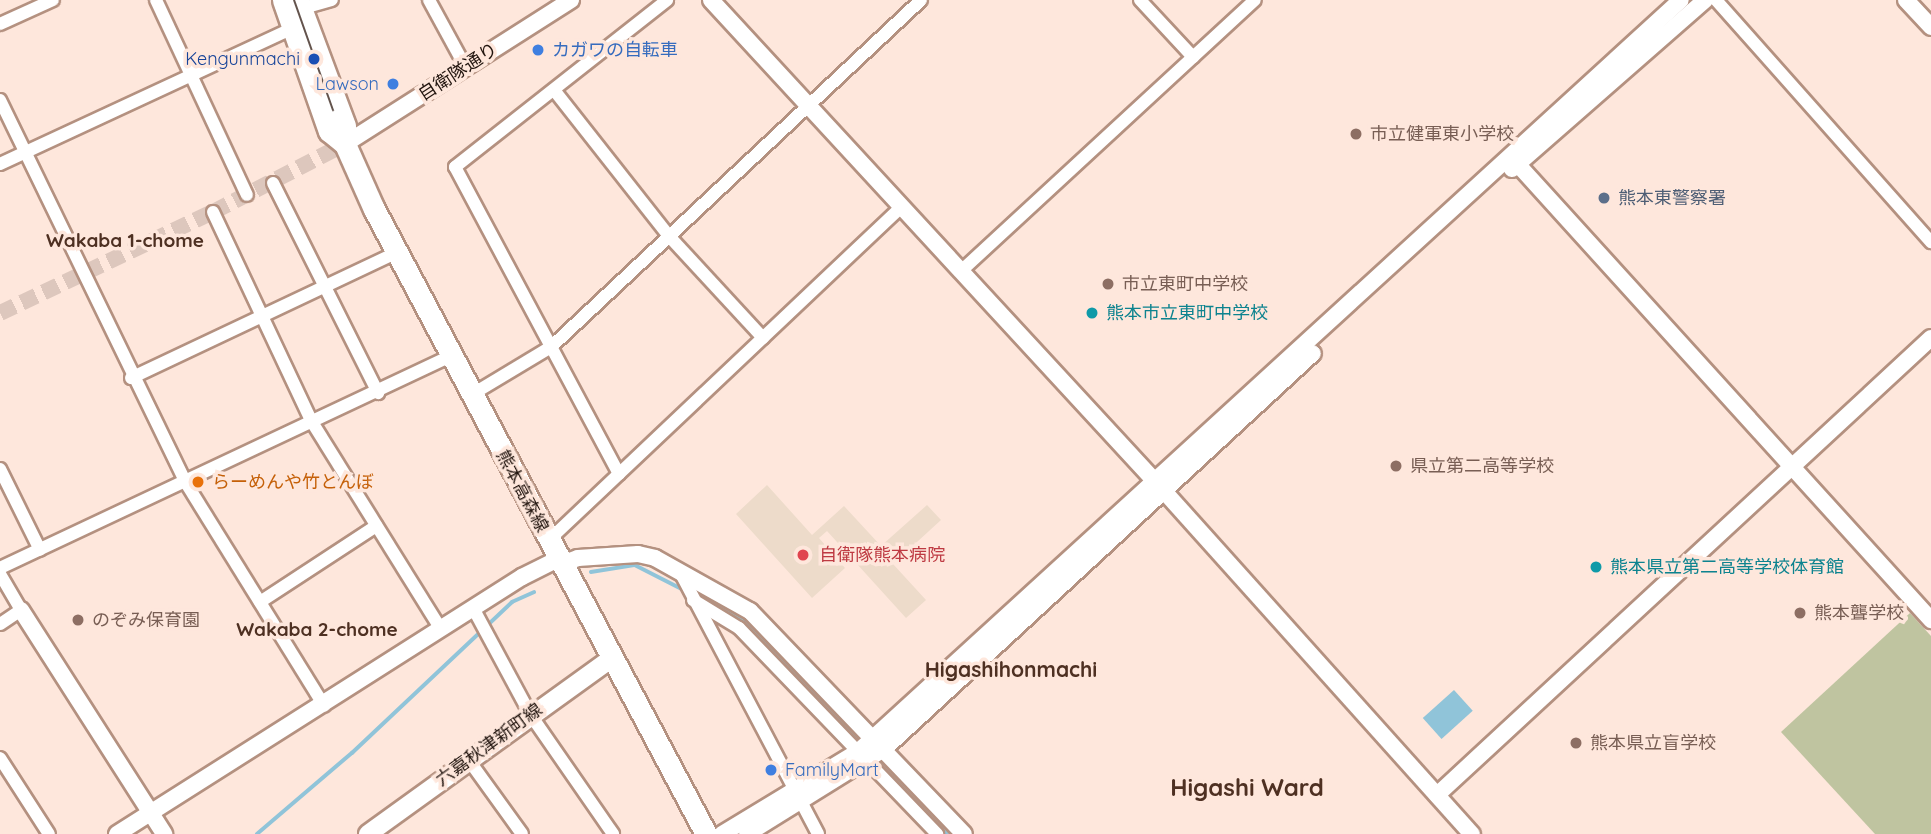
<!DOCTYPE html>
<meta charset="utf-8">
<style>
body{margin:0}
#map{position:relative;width:1931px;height:834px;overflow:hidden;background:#fee7dc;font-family:Quicksand,"Noto Sans JP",sans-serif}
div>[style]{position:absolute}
.medical>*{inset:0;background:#eddbca}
.green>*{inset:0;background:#bfc4a0}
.water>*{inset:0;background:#90c4d9;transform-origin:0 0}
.stream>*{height:3.5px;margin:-1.75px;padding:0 1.75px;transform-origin:1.75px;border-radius:1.75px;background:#90c4d9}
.tertiary-tunnel>*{height:16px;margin-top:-8px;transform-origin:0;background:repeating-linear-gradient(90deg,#ddc7bd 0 16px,transparent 0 24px)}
.roads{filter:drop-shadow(2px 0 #b49180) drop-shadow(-2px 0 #b49180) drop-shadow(0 2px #b49180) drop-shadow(0 -2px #b49180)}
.minor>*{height:12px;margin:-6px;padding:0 6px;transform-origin:6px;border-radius:6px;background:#fff}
.tertiary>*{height:16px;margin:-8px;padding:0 8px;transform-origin:8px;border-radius:8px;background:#fff}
.secondary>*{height:18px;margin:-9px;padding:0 9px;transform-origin:9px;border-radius:9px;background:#fff}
.primary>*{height:21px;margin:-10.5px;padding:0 10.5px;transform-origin:10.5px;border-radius:10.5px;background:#fff}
.tram>*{height:2px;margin:-1px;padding:0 1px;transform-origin:1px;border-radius:1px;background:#63534c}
.dots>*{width:19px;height:19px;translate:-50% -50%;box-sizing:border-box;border:4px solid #fee7dc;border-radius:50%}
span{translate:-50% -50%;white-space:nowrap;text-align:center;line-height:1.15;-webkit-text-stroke:7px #fee7dc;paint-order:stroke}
.shop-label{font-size:18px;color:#366cbe}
.left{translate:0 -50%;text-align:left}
.right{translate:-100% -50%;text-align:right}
.transit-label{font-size:18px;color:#164399}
.street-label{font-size:18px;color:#21140e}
.education-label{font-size:18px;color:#785e54}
.service-label{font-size:18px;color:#4e5e75}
.culture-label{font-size:18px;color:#0d838f}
.food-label{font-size:18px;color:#c56008}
.health-label{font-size:18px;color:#be3a42}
.neighbourhood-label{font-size:19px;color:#4e3022;font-weight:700}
.quarter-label{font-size:21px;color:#4e3022;font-weight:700}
.district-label{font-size:24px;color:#4e3022;font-weight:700}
</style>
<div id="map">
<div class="medical">
<i style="clip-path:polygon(767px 485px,812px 535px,844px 506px,881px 546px,927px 505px,941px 520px,893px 564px,926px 600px,906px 618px,827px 531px,819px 538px,845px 568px,812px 598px,736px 514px)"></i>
</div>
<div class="green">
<i style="clip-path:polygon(1910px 613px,1931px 636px,1931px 834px,1875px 834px,1781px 732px)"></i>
</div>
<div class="water">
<i style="left:1454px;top:690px;width:28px;height:42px;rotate:48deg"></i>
</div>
<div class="stream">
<i style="left:591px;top:572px;width:45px;rotate:-9deg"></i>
<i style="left:635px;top:565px;width:55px;rotate:27deg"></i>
<i style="left:703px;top:599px;width:42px;rotate:25.3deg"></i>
<i style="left:741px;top:617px;width:175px;rotate:46.6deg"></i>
<i style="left:876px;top:760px;width:103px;rotate:46.2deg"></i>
<i style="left:257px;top:834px;width:125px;rotate:-40.5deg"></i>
<i style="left:352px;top:753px;width:220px;rotate:-43.3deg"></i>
<i style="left:512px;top:602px;width:24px;rotate:-24deg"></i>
</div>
<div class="tertiary-tunnel">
<i style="left:0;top:313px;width:236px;rotate:-25.4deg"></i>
<i style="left:213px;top:212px;width:148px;rotate:-27.3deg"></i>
</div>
<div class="roads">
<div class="minor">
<i style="left:156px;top:0;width:215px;rotate:65deg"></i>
<i style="left:429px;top:0;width:77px;rotate:61.4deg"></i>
<i style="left:1140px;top:0;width:78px;rotate:47.1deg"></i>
<i style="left:1716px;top:0;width:324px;rotate:48.4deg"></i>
<i style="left:0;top:24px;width:58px;rotate:-24.4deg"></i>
<i style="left:554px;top:90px;width:184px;rotate:51.8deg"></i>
<i style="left:668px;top:235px;width:140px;rotate:47.3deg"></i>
<i style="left:0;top:100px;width:426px;rotate:64.1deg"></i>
<i style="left:186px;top:483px;width:262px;rotate:58.2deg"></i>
<i style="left:0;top:164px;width:321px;rotate:-24.9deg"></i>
<i style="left:291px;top:29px;width:22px;rotate:-66deg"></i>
<i style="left:300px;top:9px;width:33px;rotate:-16deg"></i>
<i style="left:273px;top:183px;width:235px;rotate:63.4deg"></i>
<i style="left:213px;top:212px;width:232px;rotate:64.8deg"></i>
<i style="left:312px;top:422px;width:244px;rotate:58.1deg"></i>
<i style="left:960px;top:272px;width:401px;rotate:-42.7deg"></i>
<i style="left:131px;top:378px;width:294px;rotate:-25.3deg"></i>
<i style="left:471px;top:395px;width:93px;rotate:-31deg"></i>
<i style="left:551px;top:347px;width:507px;rotate:-43.16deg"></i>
<i style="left:0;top:469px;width:90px;rotate:63.7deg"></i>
<i style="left:619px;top:474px;width:348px;rotate:-118.1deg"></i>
<i style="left:455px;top:167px;width:270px;rotate:-38.2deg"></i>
<i style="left:548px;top:541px;width:486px;rotate:-43.4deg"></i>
<i style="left:0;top:568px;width:498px;rotate:-25.2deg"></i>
<i style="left:680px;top:572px;width:296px;rotate:62.2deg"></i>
<i style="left:0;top:574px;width:42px;rotate:59.7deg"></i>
<i style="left:21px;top:610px;width:25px;rotate:146deg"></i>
<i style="left:693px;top:600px;width:54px;rotate:31.3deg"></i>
<i style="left:739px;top:628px;width:286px;rotate:46.1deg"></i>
<i style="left:260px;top:602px;width:139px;rotate:-33.2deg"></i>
<i style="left:473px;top:608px;width:120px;rotate:61.7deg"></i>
<i style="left:530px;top:714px;width:146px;rotate:55.3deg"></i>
<i style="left:0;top:758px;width:90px;rotate:57.2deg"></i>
<i style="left:468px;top:759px;width:92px;rotate:54.2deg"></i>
</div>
<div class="tertiary">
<i style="left:711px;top:0;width:668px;rotate:47.31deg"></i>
<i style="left:1164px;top:491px;width:461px;rotate:48.1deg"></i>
<i style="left:1906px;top:0;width:37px;rotate:47deg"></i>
<i style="left:345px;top:144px;width:268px;rotate:-32.5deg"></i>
<i style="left:1512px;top:158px;width:624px;rotate:47.79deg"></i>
<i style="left:1512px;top:169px;width:257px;rotate:-41.2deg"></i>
<i style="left:562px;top:564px;width:17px;rotate:-21deg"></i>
<i style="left:578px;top:558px;width:60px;rotate:-3.8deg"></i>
<i style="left:638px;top:554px;width:17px;rotate:13deg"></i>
<i style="left:655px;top:558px;width:109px;rotate:29.2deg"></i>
<i style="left:750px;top:611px;width:309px;rotate:46.2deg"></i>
<i style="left:21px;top:610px;width:266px;rotate:57.4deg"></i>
<i style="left:1437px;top:795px;width:673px;rotate:-42.77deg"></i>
<i style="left:117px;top:834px;width:480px;rotate:-32.4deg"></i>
<i style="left:522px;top:577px;width:40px;rotate:-26.6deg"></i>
<i style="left:722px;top:834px;width:160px;rotate:-31.2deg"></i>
<i style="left:859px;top:751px;width:1113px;rotate:-42.42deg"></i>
<i style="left:747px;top:834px;width:163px;rotate:-31.9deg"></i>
<i style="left:885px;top:748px;width:582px;rotate:-42.7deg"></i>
</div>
<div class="secondary">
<i style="left:368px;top:834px;width:299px;rotate:-35.8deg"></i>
</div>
<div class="primary">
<i style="left:283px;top:0;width:139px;rotate:70.7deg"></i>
<i style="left:329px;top:131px;width:21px;rotate:39deg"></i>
<i style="left:298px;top:0;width:134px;rotate:69.5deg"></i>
<i style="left:345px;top:126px;width:18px;rotate:90deg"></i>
<i style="left:345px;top:144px;width:71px;rotate:66deg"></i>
<i style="left:374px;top:209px;width:708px;rotate:62.02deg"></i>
</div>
</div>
<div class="tram">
<i style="left:294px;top:0;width:117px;rotate:70.5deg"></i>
</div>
<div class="dots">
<i style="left:538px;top:50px;background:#3f7fe0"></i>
<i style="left:314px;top:59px;background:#1a4fb4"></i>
<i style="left:393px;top:84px;background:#3f7fe0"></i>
<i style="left:1356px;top:134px;background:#8d6e63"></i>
<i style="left:1604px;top:198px;background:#5c6f8a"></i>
<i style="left:1108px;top:284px;background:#8d6e63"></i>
<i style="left:1092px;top:313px;background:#0f9aa8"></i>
<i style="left:1396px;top:466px;background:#8d6e63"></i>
<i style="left:198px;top:482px;background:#e8710a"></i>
<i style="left:803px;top:555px;background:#e0444e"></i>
<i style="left:1596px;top:567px;background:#0f9aa8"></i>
<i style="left:1800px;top:613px;background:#8d6e63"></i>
<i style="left:78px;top:620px;background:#8d6e63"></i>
<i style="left:1576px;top:743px;background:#8d6e63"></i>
<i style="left:771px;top:770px;background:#3f7fe0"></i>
</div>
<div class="shop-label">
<span class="left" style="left:552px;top:50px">カガワの自転車</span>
<span class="right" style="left:379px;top:84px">Lawson</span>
<span class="left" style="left:785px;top:770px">FamilyMart</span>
</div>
<div class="transit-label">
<span class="right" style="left:300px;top:59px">Kengunmachi</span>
</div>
<div class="street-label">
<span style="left:458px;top:72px;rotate:-33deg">自衛隊通り</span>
<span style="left:522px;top:491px;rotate:62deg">熊本高森線</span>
<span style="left:489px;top:745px;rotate:-36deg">六嘉秋津新町線</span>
</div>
<div class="education-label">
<span class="left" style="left:1370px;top:134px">市立健軍東小学校</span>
<span class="left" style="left:1122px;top:284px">市立東町中学校</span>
<span class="left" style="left:1410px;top:466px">県立第二高等学校</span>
<span class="left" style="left:1814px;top:613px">熊本聾学校</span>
<span class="left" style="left:92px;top:620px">のぞみ保育園</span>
<span class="left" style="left:1590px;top:743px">熊本県立盲学校</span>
</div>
<div class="service-label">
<span class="left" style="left:1618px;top:198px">熊本東警察署</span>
</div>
<div class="culture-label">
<span class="left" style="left:1106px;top:313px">熊本市立東町中学校</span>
<span class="left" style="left:1610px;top:567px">熊本県立第二高等学校体育館</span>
</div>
<div class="food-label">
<span class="left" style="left:212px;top:482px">らーめんや竹とんぼ</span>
</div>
<div class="health-label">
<span class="left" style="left:819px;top:555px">自衛隊熊本病院</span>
</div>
<div class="neighbourhood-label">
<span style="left:125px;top:241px">Wakaba 1-chome</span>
<span style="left:317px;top:630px">Wakaba 2-chome</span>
</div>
<div class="quarter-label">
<span style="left:1011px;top:669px">Higashihonmachi</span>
</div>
<div class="district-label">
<span style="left:1247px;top:788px">Higashi Ward</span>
</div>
</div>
